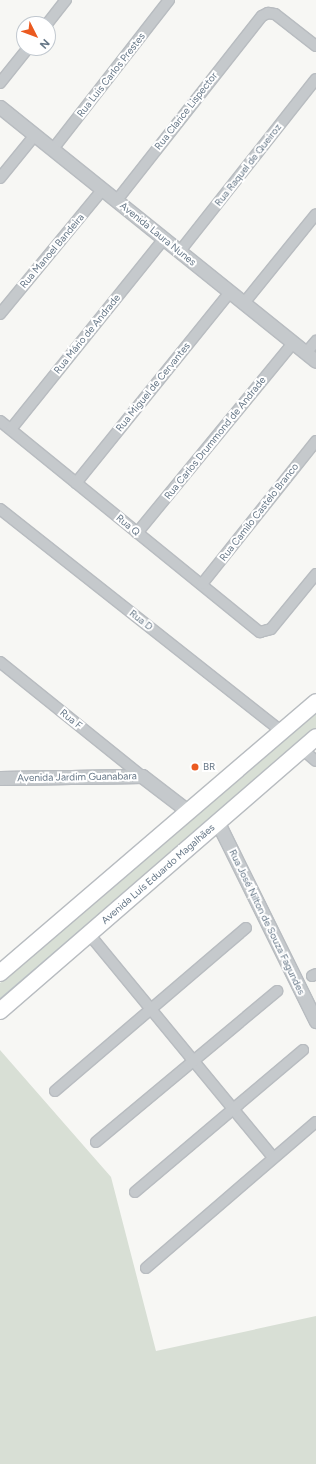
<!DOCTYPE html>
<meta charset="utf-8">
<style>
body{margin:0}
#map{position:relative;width:316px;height:1464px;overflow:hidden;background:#f7f7f4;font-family:Figtree,sans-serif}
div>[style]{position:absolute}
.green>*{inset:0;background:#d8dfd5}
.stream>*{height:3px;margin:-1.5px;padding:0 1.5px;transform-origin:1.5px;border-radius:1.5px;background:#bec9ce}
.roads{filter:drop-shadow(1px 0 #b8bcc0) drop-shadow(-1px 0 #b8bcc0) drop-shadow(0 1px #b8bcc0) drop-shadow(0 -1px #b8bcc0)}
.minor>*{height:10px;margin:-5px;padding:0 5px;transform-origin:5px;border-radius:5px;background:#c5c9cc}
.tertiary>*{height:13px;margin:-6.5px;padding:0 6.5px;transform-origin:6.5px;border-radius:6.5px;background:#c5c9cc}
.primary>*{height:16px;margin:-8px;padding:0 8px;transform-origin:8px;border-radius:8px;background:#fff}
.dots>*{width:11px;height:11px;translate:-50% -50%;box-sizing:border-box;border:2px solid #fff;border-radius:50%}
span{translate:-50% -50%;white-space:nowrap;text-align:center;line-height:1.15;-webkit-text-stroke:4px #fff;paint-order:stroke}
.street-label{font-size:10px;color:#657686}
.poi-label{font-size:10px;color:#657686}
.left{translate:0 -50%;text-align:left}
.north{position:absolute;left:16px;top:16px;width:40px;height:40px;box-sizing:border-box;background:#fff;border:1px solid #c1c8cf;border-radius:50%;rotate:132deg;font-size:11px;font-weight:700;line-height:16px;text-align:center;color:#657686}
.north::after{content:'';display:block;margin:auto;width:14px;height:18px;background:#eb5a20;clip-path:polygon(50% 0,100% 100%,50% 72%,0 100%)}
</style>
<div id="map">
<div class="green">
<i style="clip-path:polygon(316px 713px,316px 736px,0 1008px,0 983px)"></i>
<i style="clip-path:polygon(0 1050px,111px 1177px,156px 1351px,316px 1316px,316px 1464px,0 1464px)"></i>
</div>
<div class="stream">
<i style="left:0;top:999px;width:149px;rotate:-40.6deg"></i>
</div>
<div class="roads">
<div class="minor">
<i style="left:47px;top:24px;width:31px;rotate:-52deg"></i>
<i style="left:0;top:83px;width:45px;rotate:-51.3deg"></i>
<i style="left:53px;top:149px;width:189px;rotate:-52.1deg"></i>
<i style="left:0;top:178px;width:55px;rotate:-50.9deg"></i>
<i style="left:117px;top:200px;width:234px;rotate:-51.8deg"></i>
<i style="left:262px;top:16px;width:7px;rotate:-27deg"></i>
<i style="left:268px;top:13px;width:7px;rotate:8deg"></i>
<i style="left:275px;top:14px;width:52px;rotate:38deg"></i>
<i style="left:180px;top:251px;width:219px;rotate:-51.7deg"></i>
<i style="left:244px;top:303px;width:114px;rotate:-51deg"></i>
<i style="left:0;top:314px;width:162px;rotate:-50.5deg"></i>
<i style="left:306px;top:353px;width:16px;rotate:-50deg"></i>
<i style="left:0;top:421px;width:335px;rotate:39.1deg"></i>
<i style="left:260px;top:632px;width:11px;rotate:-15deg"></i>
<i style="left:271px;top:629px;width:71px;rotate:-50.7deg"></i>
<i style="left:11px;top:429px;width:244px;rotate:-51.2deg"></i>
<i style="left:76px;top:483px;width:245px;rotate:-51.1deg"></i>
<i style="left:0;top:509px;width:358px;rotate:38.3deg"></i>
<i style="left:137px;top:533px;width:246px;rotate:-50.6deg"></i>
<i style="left:202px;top:584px;width:183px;rotate:-51.4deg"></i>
<i style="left:0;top:662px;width:182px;rotate:38.8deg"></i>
<i style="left:302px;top:749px;width:18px;rotate:41deg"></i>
<i style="left:89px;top:934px;width:289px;rotate:50.5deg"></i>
<i style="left:312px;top:976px;width:4px;rotate:-27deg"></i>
<i style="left:55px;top:1091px;width:251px;rotate:-40.5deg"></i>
<i style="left:96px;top:1142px;width:236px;rotate:-39.8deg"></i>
<i style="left:135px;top:1192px;width:220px;rotate:-40.2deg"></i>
<i style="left:146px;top:1268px;width:224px;rotate:-40.7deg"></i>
</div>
<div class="tertiary">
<i style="left:0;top:107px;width:405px;rotate:38.8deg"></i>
<i style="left:0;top:778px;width:142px;rotate:-0.8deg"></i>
<i style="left:142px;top:776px;width:59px;rotate:37.5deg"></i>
<i style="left:218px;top:823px;width:221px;rotate:63.7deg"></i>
</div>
<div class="primary">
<i style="left:0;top:973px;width:416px;rotate:-40.6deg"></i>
<i style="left:0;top:1011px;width:418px;rotate:-40.9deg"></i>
</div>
</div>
<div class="dots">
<i style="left:195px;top:767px;background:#eb5a20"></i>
</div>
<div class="street-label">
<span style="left:111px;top:75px;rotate:-52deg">Rua Luis Carlos Prestes</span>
<span style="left:186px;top:111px;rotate:-52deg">Rua Clarice Lispector</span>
<span style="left:248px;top:165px;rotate:-52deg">Rua Raquel de Queiroz</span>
<span style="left:158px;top:234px;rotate:39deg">Avenida Laura Nunes</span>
<span style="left:52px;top:251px;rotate:-50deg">Rua Manoel Bandeira</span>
<span style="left:87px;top:334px;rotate:-51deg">Rua Mário de Andrade</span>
<span style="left:153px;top:387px;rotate:-51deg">Rua Miguel de Cervantes</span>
<span style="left:215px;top:438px;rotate:-51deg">Rua Carlos Drummond de Andrade</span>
<span style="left:259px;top:512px;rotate:-52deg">Rua Camilo Castelo Branco</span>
<span style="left:128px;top:525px;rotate:39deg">Rua Q</span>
<span style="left:141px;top:620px;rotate:38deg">Rua D</span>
<span style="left:71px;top:719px;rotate:39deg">Rua F</span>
<span style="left:77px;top:777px;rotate:-1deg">Avenida Jardim Guanabara</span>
<span style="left:158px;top:874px;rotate:-41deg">Avenida Luís Eduardo Magalhães</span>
<span style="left:267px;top:922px;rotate:64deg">Rua José Nilton de Souza Fagundes</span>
</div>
<div class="poi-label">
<span class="left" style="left:203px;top:767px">BR</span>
</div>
<div class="north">N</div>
</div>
